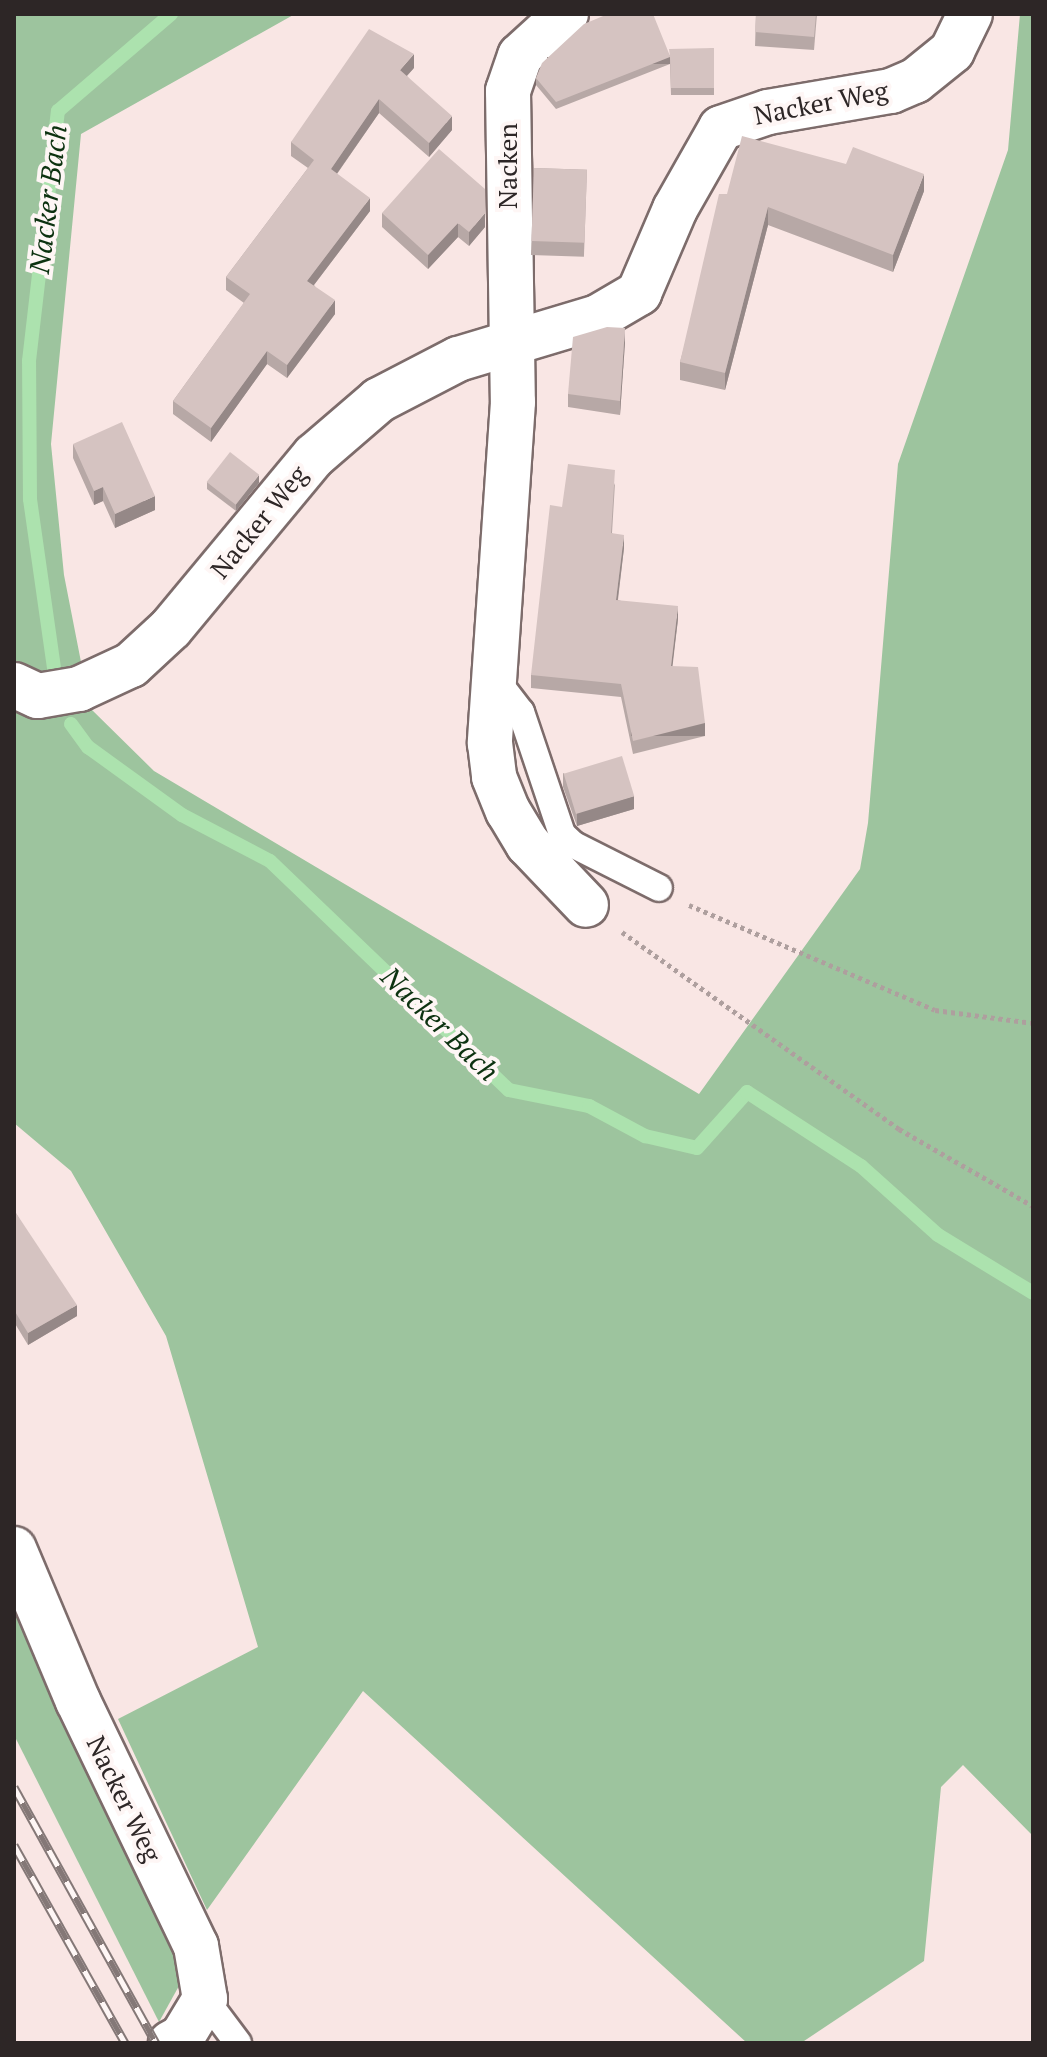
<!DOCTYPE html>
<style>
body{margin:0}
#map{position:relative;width:1047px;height:2057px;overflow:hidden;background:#f9e6e4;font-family:"PT Serif",serif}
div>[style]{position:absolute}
.green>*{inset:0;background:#9dc49e}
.stream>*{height:14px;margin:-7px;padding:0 7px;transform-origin:7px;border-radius:7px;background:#ace2ae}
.path>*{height:5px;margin-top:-2.5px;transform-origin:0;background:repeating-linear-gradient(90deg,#ae9f9e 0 4px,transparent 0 8px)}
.roads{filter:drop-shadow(2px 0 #7d6c6b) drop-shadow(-2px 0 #7d6c6b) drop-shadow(0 2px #7d6c6b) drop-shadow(0 -2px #7d6c6b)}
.lane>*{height:26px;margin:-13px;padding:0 13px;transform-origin:13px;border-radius:13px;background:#fff}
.street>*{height:44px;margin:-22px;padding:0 22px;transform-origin:22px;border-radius:22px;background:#fff}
.rail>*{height:9px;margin-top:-4.5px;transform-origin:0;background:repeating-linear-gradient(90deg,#fef6f5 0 18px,#847877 0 36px);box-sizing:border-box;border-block:2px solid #847877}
.wall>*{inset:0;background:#b7a8a6;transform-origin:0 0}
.shaded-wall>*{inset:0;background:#958887;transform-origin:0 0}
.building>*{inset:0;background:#d5c3c1;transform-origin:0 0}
span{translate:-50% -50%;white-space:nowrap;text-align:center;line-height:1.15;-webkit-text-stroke:8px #fef6f5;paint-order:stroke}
.street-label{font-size:26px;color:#2d2626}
.water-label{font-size:28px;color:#0c3210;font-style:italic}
.frame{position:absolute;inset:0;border:16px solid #2d2626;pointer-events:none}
</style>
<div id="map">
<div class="green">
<i style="clip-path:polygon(14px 14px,295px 14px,81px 134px,51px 444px,64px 575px,90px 708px,154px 771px,699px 1094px,860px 869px,868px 823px,898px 464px,1008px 150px,1020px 14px,1033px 14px,1033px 1836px,963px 1765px,941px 1787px,924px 1961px,801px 2043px,747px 2043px,363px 1691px,207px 1910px,118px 1719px,258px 1647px,166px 1336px,71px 1171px,14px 1123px)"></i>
<i style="clip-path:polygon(14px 1576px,185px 1975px,159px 2022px,14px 1735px)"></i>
</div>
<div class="stream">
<i style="left:55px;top:675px;width:178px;rotate:-98.1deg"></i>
<i style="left:30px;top:499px;width:138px;rotate:-90.4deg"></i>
<i style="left:29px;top:361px;width:252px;rotate:-83.4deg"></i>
<i style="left:58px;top:111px;width:149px;rotate:-40.6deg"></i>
<i style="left:71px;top:724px;width:29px;rotate:54deg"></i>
<i style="left:88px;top:747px;width:116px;rotate:35.9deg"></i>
<i style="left:182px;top:815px;width:99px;rotate:27.6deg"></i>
<i style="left:270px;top:861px;width:331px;rotate:43.8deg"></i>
<i style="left:509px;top:1090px;width:82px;rotate:11.3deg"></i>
<i style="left:589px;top:1106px;width:64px;rotate:28.2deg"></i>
<i style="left:645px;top:1136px;width:53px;rotate:13deg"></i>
<i style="left:697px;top:1148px;width:75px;rotate:-48.2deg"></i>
<i style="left:747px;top:1092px;width:136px;rotate:33deg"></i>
<i style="left:861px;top:1166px;width:103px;rotate:41.9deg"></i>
<i style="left:938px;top:1235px;width:111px;rotate:31.4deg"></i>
</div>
<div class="path">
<i style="left:689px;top:905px;width:267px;rotate:23.1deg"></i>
<i style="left:935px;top:1010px;width:99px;rotate:7.6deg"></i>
<i style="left:622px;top:932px;width:340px;rotate:35.4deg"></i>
<i style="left:899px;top:1129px;width:155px;rotate:29.9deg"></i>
</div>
<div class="roads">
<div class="lane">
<i style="left:494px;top:677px;width:44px;rotate:52.4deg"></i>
<i style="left:521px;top:712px;width:129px;rotate:71.4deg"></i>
<i style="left:562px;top:834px;width:16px;rotate:43deg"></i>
<i style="left:574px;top:845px;width:95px;rotate:26.8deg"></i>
<i style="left:205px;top:1999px;width:55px;rotate:53.1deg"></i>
</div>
<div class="street">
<i style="left:566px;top:14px;width:62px;rotate:137.6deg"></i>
<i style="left:520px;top:56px;width:37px;rotate:109deg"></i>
<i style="left:508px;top:91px;width:311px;rotate:89.1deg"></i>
<i style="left:513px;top:402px;width:342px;rotate:93.9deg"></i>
<i style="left:490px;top:743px;width:34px;rotate:83deg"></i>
<i style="left:494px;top:777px;width:37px;rotate:68deg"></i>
<i style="left:508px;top:811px;width:39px;rotate:59deg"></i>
<i style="left:528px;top:844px;width:84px;rotate:46.4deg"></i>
<i style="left:14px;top:685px;width:26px;rotate:25deg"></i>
<i style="left:38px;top:696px;width:42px;rotate:-9.7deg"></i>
<i style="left:79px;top:689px;width:57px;rotate:-24.8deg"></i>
<i style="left:131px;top:665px;width:54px;rotate:-42.8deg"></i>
<i style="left:171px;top:628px;width:224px;rotate:-50.3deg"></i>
<i style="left:314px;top:456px;width:86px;rotate:-40.7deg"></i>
<i style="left:379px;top:400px;width:89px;rotate:-27.4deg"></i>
<i style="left:458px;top:359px;width:146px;rotate:-16.7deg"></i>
<i style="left:598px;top:317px;width:48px;rotate:-30.3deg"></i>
<i style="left:639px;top:293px;width:91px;rotate:-66.8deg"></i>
<i style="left:675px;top:209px;width:93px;rotate:-60.4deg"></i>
<i style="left:721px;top:128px;width:50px;rotate:-18.8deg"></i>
<i style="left:768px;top:112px;width:125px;rotate:-9.7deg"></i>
<i style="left:891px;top:91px;width:26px;rotate:-23deg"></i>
<i style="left:915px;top:81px;width:48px;rotate:-39deg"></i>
<i style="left:952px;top:51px;width:41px;rotate:-64.1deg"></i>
<i style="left:14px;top:1549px;width:165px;rotate:67.2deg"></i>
<i style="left:78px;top:1701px;width:272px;rotate:64.3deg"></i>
<i style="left:196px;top:1946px;width:54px;rotate:80.4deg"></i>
<i style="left:205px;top:1999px;width:44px;rotate:121.2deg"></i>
<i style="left:182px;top:2037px;width:13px;rotate:151deg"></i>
</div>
</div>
<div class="rail">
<i style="left:14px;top:1787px;width:293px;rotate:61deg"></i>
<i style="left:14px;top:1845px;width:227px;rotate:60.7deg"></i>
</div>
<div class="wall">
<i style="clip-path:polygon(756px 14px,817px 14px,814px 50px,755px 46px)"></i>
<i style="clip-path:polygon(714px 48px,714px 95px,671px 95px,670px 64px,556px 109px,536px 85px,536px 78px)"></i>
<i style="clip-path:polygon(414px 68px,407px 76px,452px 130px,429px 157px,379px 113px,337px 174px,370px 211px,314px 285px,335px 314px,287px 378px,267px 364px,211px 442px,173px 414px,173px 401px,244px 303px,226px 290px,226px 277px,308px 168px,291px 156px,291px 142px)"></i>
<i style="left:534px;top:168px;width:53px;height:87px;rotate:2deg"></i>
<i style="clip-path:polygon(924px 191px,893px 272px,768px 225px,725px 390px,680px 380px,680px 362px,727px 194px)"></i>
<i style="clip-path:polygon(382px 213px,485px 227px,469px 246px,458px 237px,428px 269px,382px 227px)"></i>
<i style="clip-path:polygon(625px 342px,620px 415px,568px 407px,568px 394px)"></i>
<i style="clip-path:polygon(73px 444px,155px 510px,115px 528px,103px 501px,94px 505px,73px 458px)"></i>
<i style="clip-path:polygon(207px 482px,259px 483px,236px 511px,207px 489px)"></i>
<i style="clip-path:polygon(615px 483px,612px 533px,624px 548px,618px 600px,678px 619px,672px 666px,705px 736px,633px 754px,621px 697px,531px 688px,531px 675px)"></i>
<i style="clip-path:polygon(563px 773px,634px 809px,577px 826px,563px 787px)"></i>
<i style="clip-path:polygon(14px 1210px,77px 1316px,28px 1345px,14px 1322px)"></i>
</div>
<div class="shaded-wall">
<i style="clip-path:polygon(414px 54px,414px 68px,400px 83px,400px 70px)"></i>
<i style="left:670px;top:57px;width:7px;height:123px;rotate:90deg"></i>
<i style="clip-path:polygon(379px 99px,379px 113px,331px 182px,331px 169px)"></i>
<i style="clip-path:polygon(452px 116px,452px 130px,429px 157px,429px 143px)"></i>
<i style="clip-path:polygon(924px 174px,924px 191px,893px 272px,893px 255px)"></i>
<i style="clip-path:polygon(370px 198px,370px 211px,307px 294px,307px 281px)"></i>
<i style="clip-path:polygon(768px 207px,768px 225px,725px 390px,725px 373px)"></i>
<i style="clip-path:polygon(485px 213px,485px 227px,469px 246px,469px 232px)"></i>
<i style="clip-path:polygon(458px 223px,458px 237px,428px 269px,428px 255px)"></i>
<i style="clip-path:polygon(335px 300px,335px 314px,287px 378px,287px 365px)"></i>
<i style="clip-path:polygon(625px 328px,625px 342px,620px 415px,620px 401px)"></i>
<i style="clip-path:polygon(267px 351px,267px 364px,211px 442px,211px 428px)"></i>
<i style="clip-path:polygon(259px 475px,259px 483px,236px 511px,236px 504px)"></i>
<i style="clip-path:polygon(103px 487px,103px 501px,94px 505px,94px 491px)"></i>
<i style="clip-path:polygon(155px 496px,155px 510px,115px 528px,115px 514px)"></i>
<i style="clip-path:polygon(624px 535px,624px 548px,616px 613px,616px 600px)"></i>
<i style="clip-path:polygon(678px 606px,678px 619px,671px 679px,671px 666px)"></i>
<i style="left:705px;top:723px;width:13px;height:74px;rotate:90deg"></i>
<i style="clip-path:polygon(634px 796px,634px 809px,577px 826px,577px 812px)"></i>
<i style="clip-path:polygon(77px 1305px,77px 1316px,28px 1345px,28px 1333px)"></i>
</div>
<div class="building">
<i style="clip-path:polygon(608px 14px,653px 14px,670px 56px,669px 49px,714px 48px,714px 88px,671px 88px,670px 57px,556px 102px,536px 78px,542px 63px,584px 24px)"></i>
<i style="clip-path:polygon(756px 14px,816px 14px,814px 37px,755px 32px)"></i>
<i style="clip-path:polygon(369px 29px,414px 54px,400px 70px,452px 116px,429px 143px,379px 99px,331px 169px,370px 198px,307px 281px,335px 300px,287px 365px,267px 351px,211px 428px,173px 401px,250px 294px,226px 277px,314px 160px,291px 142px)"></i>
<i style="clip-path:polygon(742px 136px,846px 164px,853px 147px,924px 174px,893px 255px,768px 207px,725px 373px,680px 362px,719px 194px,727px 194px)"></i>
<i style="clip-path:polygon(439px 149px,485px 189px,485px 213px,469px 232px,458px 223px,428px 255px,382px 213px)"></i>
<i style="left:534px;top:168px;width:53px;height:73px;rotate:2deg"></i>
<i style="clip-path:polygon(607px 327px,625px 328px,620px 401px,568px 394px,573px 337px)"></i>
<i style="clip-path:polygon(122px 422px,155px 496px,115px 514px,103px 487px,94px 491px,73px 444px)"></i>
<i style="left:230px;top:452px;width:37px;height:38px;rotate:38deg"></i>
<i style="clip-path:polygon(568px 464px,615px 470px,611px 533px,624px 535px,616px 600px,678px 606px,671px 666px,698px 667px,705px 723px,633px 741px,621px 684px,531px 675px,550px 505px,562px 507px)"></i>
<i style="left:622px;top:756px;width:42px;height:61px;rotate:73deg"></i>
<i style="clip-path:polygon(14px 1210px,77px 1305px,28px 1333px,14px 1310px)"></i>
</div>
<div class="street-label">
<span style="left:821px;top:103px;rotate:-11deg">Nacker Weg</span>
<span style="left:508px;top:166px;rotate:-90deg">Nacken</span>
<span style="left:259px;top:522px;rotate:-51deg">Nacker Weg</span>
<span style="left:124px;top:1799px;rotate:64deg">Nacker Weg</span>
</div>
<div class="water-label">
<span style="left:48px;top:199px;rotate:-83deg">Nacker Bach</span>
<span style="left:440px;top:1024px;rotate:44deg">Nacker Bach</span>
</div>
<div class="frame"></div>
</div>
